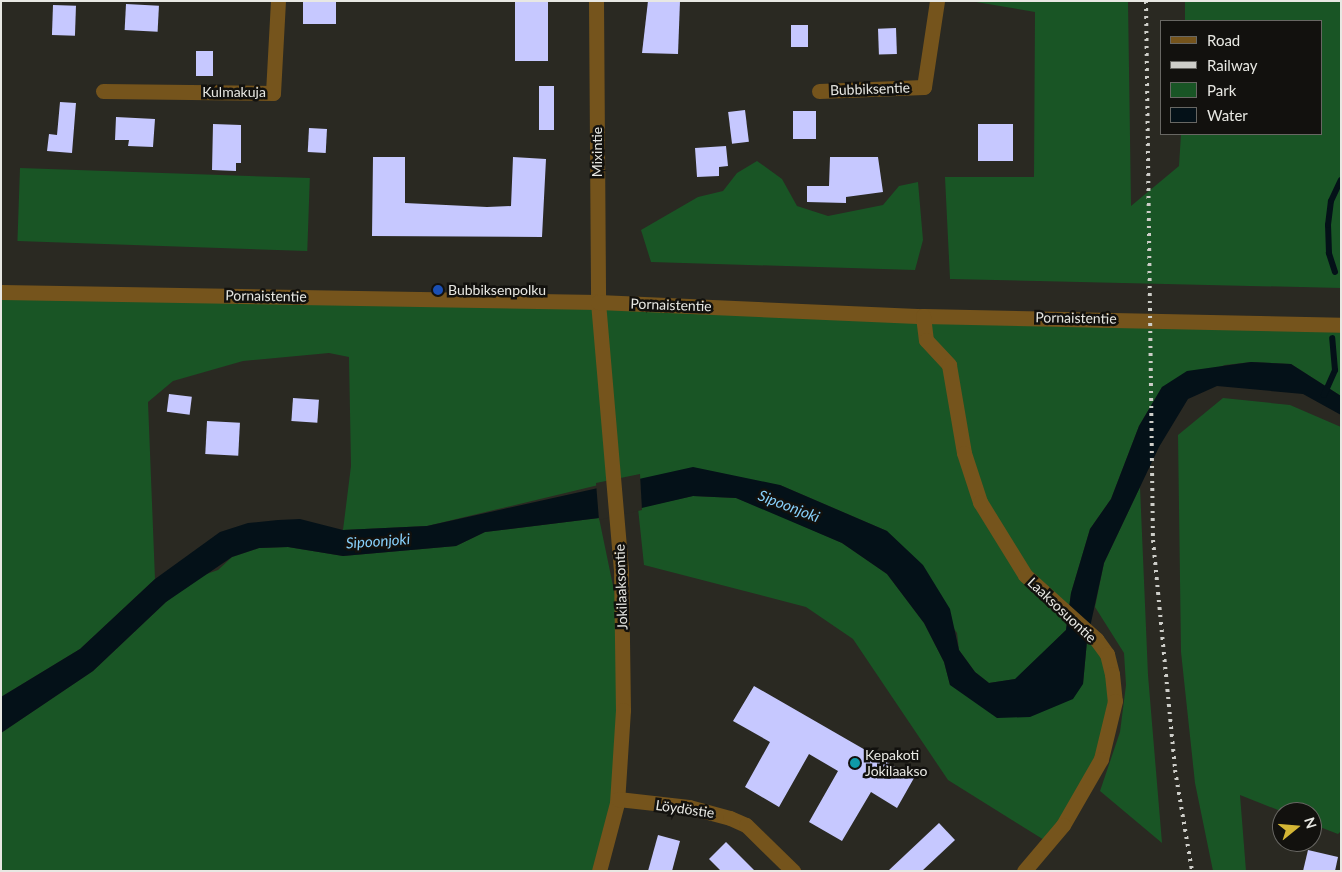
<!DOCTYPE html>
<meta charset="utf-8">
<style>
body{margin:0}
#map{position:relative;width:1342px;height:872px;overflow:hidden;background:#2a2922;font-family:Lato,sans-serif}
div>[style]{position:absolute}
.green>*{inset:0;background:#195525;transform-origin:0 0}
.water>*{inset:0;background:#041118}
.pier>*{inset:0;background:#2a2922}
.stream>*{height:6px;margin:-3px;padding:0 3px;transform-origin:3px;border-radius:3px;background:#041118}
.building>*{inset:0;background:#c6c8ff;transform-origin:0 0}
.minor>*{height:15px;margin:-7.5px;padding:0 7.5px;transform-origin:7.5px;border-radius:7.5px;background:#75541c}
.rail>*{height:4px;margin-top:-2px;transform-origin:0;background:repeating-linear-gradient(90deg,#cdcdc8 0 2.5px,transparent 0 7.5px)}
.dots>*{width:14px;height:14px;translate:-50% -50%;box-sizing:border-box;border:2px solid #12110e;border-radius:50%}
span{translate:-50% -50%;white-space:nowrap;text-align:center;line-height:1.15;-webkit-text-stroke:5px #12110e;paint-order:stroke}
.street-label{font-size:14px;color:#e8e8e3}
.poi-label{font-size:14px;color:#e8e8e3}
.left{translate:0 -50%;text-align:left}
.water-label{font-size:15px;color:#88d1fc;font-style:italic}
.frame{position:absolute;inset:0;border:2px solid #e8e8e3;pointer-events:none}
.legend{position:absolute;left:1160px;top:20px;width:162px;height:115px;box-sizing:border-box;background:#12110e;border:1px solid #686763;margin:0;padding:6px 9px;list-style:none;font-size:15px;color:#e8e8e3}
.legend li{display:flex;align-items:center;gap:10px;height:25px}
.legend b{width:25px;border:1px solid #686763}
.north{position:absolute;left:1272px;top:802px;width:50px;height:50px;box-sizing:border-box;background:#12110e;border:1px solid #686763;border-radius:50%;rotate:73deg;font-size:14px;font-weight:700;line-height:20px;text-align:center;color:#e8e8e3}
.north::after{content:'';display:block;margin:auto;width:18px;height:22px;background:#d4b635;clip-path:polygon(50% 0,100% 100%,50% 72%,0 100%)}
</style>
<div id="map">
<div class="green">
<i style="clip-path:polygon(970px 1px,1128px 1px,1131px 206px,1179px 166px,1181px 134px,1321px 134px,1321px 21px,1185px 21px,1185px 1px,1341px 1px,1341px 288px,950px 279px,945px 177px,1034px 177px,1035px 12px)"></i>
<i style="clip-path:polygon(757px 161px,782px 179px,797px 206px,828px 216px,883px 205px,899px 186px,918px 182px,923px 240px,915px 270px,651px 262px,641px 230px,698px 197px,723px 191px,737px 173px)"></i>
<i style="left:20px;top:168px;width:290px;height:73px;rotate:2deg"></i>
<i style="clip-path:polygon(1px 292px,1341px 325px,1341px 396px,1291px 364px,1251px 362px,1225px 365px,1162px 387px,1139px 426px,1111px 499px,1090px 529px,1071px 593px,1066px 630px,1016px 679px,989px 683px,975px 672px,959px 650px,957px 633px,887px 531px,780px 485px,611px 482px,427px 526px,343px 530px,351px 466px,349px 357px,329px 353px,243px 361px,173px 381px,148px 402px,155px 579px,80px 649px,1px 697px)"></i>
<i style="clip-path:polygon(1223px 398px,1290px 405px,1341px 427px,1341px 831px,1338px 834px,1312px 824px,1312px 812px,1283px 812px,1240px 795px,1246px 871px,1213px 871px,1195px 783px,1181px 652px,1178px 435px)"></i>
<i style="clip-path:polygon(1140px 487px,1148px 675px,1162px 843px,1100px 791px,1120px 732px,1126px 685px,1124px 653px,1095px 607px,1104px 563px)"></i>
<i style="clip-path:polygon(693px 496px,736px 498px,769px 511px,842px 543px,887px 574px,924px 623px,944px 662px,950px 685px,1083px 684px,1087px 641px,1107px 654px,1110px 728px,1049px 843px,948px 780px,853px 639px,806px 607px,644px 565px,638px 508px)"></i>
<i style="clip-path:polygon(599px 518px,623px 634px,618px 799px,599px 871px,1px 871px,1px 733px,93px 671px,166px 602px,198px 577px,218px 570px,232px 557px,259px 548px,288px 547px,343px 556px,456px 546px,485px 532px)"></i>
</div>
<div class="water">
<i style="clip-path:polygon(1251px 362px,1291px 364px,1341px 396px,1341px 415px,1303px 394px,1217px 386px,1188px 399px,1159px 447px,1104px 563px,1087px 641px,1083px 684px,1073px 699px,1030px 717px,997px 718px,950px 685px,944px 662px,924px 623px,887px 574px,842px 543px,736px 498px,693px 496px,599px 518px,485px 532px,456px 546px,343px 556px,288px 547px,259px 548px,232px 557px,166px 602px,93px 671px,1px 733px,1px 697px,80px 649px,155px 579px,220px 532px,248px 523px,278px 520px,300px 519px,343px 530px,427px 526px,693px 467px,780px 485px,887px 531px,923px 565px,950px 609px,959px 650px,975px 672px,989px 683px,1015px 679px,1066px 630px,1071px 593px,1090px 529px,1111px 499px,1139px 426px,1162px 387px,1187px 371px)"></i>
</div>
<div class="pier">
<i style="clip-path:polygon(640px 474px,642px 510px,599px 520px,596px 483px)"></i>
</div>
<div class="stream">
<i style="left:1335px;top:272px;width:20px;rotate:-108deg"></i>
<i style="left:1329px;top:253px;width:28px;rotate:-92deg"></i>
<i style="left:1328px;top:225px;width:24px;rotate:-83deg"></i>
<i style="left:1331px;top:201px;width:23px;rotate:-65deg"></i>
<i style="left:1324px;top:395px;width:27px;rotate:-66deg"></i>
<i style="left:1335px;top:370px;width:32px;rotate:-95deg"></i>
</div>
<div class="building">
<i style="left:303px;top:1px;width:33px;height:23px"></i>
<i style="left:515px;top:1px;width:33px;height:60px"></i>
<i style="clip-path:polygon(648px 1px,680px 1px,678px 54px,642px 53px)"></i>
<i style="left:126px;top:4px;width:33px;height:26px;rotate:3deg"></i>
<i style="left:53px;top:5px;width:23px;height:30px;rotate:2deg"></i>
<i style="left:791px;top:25px;width:17px;height:22px"></i>
<i style="left:896px;top:28px;width:26px;height:18px;rotate:88deg"></i>
<i style="left:196px;top:51px;width:17px;height:25px"></i>
<i style="left:539px;top:86px;width:15px;height:44px"></i>
<i style="clip-path:polygon(60px 102px,76px 103px,72px 153px,47px 151px,49px 134px,57px 135px)"></i>
<i style="left:745px;top:110px;width:32px;height:17px;rotate:83deg"></i>
<i style="left:793px;top:111px;width:23px;height:28px"></i>
<i style="clip-path:polygon(116px 117px,155px 119px,153px 147px,128px 146px,129px 140px,115px 140px)"></i>
<i style="clip-path:polygon(213px 124px,241px 125px,241px 163px,236px 163px,236px 171px,212px 170px)"></i>
<i style="left:978px;top:124px;width:35px;height:37px"></i>
<i style="left:309px;top:128px;width:18px;height:24px;rotate:3deg"></i>
<i style="clip-path:polygon(726px 146px,728px 166px,719px 167px,719px 176px,697px 177px,695px 148px)"></i>
<i style="clip-path:polygon(373px 157px,405px 157px,405px 203px,487px 207px,511px 206px,513px 157px,546px 159px,542px 237px,372px 236px)"></i>
<i style="clip-path:polygon(830px 157px,878px 157px,883px 192px,846px 197px,846px 203px,807px 202px,807px 186px,829px 186px)"></i>
<i style="left:169px;top:394px;width:23px;height:18px;rotate:7deg"></i>
<i style="left:293px;top:398px;width:26px;height:23px;rotate:4deg"></i>
<i style="left:207px;top:421px;width:33px;height:33px;rotate:3deg"></i>
<i style="clip-path:polygon(754px 686px,914px 778px,897px 808px,871px 792px,842px 841px,809px 822px,838px 771px,809px 754px,779px 807px,745px 787px,770px 742px,733px 721px)"></i>
<i style="clip-path:polygon(939px 823px,955px 840px,922px 871px,888px 871px)"></i>
<i style="clip-path:polygon(658px 835px,680px 841px,672px 871px,648px 871px)"></i>
<i style="clip-path:polygon(726px 842px,755px 871px,721px 871px,709px 859px)"></i>
<i style="clip-path:polygon(1308px 850px,1338px 857px,1335px 871px,1303px 871px)"></i>
</div>
<div class="minor">
<i style="left:596px;top:1px;width:301px;rotate:89.6deg"></i>
<i style="left:598px;top:302px;width:267px;rotate:85.1deg"></i>
<i style="left:621px;top:568px;width:142px;rotate:89.2deg"></i>
<i style="left:623px;top:710px;width:93px;rotate:93.7deg"></i>
<i style="left:617px;top:803px;width:70px;rotate:104.8deg"></i>
<i style="left:103px;top:91px;width:170px;rotate:0.7deg"></i>
<i style="left:273px;top:93px;width:92px;rotate:-86.9deg"></i>
<i style="left:819px;top:91px;width:105px;rotate:-2.2deg"></i>
<i style="left:924px;top:87px;width:87px;rotate:-81.4deg"></i>
<i style="left:1px;top:292px;width:597px;rotate:0.96deg"></i>
<i style="left:598px;top:302px;width:325px;rotate:2.5deg"></i>
<i style="left:923px;top:316px;width:418px;rotate:1.2deg"></i>
<i style="left:923px;top:316px;width:24px;rotate:83deg"></i>
<i style="left:926px;top:340px;width:34px;rotate:47deg"></i>
<i style="left:949px;top:365px;width:89px;rotate:80.3deg"></i>
<i style="left:964px;top:453px;width:52px;rotate:71.9deg"></i>
<i style="left:980px;top:502px;width:86px;rotate:58.3deg"></i>
<i style="left:1025px;top:575px;width:96px;rotate:42deg"></i>
<i style="left:1096px;top:639px;width:19px;rotate:54deg"></i>
<i style="left:1107px;top:654px;width:21px;rotate:76deg"></i>
<i style="left:1112px;top:674px;width:27px;rotate:84deg"></i>
<i style="left:1115px;top:701px;width:60px;rotate:103.6deg"></i>
<i style="left:1101px;top:759px;width:76px;rotate:119.9deg"></i>
<i style="left:1063px;top:825px;width:60px;rotate:130.3deg"></i>
<i style="left:618px;top:799px;width:71px;rotate:6.4deg"></i>
<i style="left:689px;top:807px;width:42px;rotate:15deg"></i>
<i style="left:730px;top:818px;width:17px;rotate:24deg"></i>
<i style="left:746px;top:825px;width:66px;rotate:44.4deg"></i>
</div>
<div class="rail">
<i style="left:1146px;top:1px;width:539px;rotate:89.26deg"></i>
<i style="left:1153px;top:540px;width:231px;rotate:84.5deg"></i>
<i style="left:1175px;top:770px;width:102px;rotate:80.4deg"></i>
</div>
<div class="dots">
<i style="left:438px;top:290px;background:#1a4fb4"></i>
<i style="left:855px;top:763px;background:#0f9aa8"></i>
</div>
<div class="street-label">
<span style="left:870px;top:89px;rotate:-2deg">Bubbiksentie</span>
<span style="left:234px;top:92px">Kulmakuja</span>
<span style="left:597px;top:152px;rotate:-90deg">Mixintie</span>
<span style="left:266px;top:296px;rotate:1deg">Pornaistentie</span>
<span style="left:671px;top:305px;rotate:2deg">Pornaistentie</span>
<span style="left:1076px;top:318px;rotate:1deg">Pornaistentie</span>
<span style="left:621px;top:587px;rotate:-92deg">Jokilaaksontie</span>
<span style="left:1062px;top:610px;rotate:43deg">Laaksosuontie</span>
<span style="left:685px;top:809px;rotate:8deg">Löydöstie</span>
</div>
<div class="poi-label">
<span class="left" style="left:448px;top:290px">Bubbiksenpolku</span>
<span class="left" style="left:865px;top:763px">Kepakoti<br>Jokilaakso</span>
</div>
<div class="water-label">
<span style="left:789px;top:506px;rotate:21deg">Sipoonjoki</span>
<span style="left:378px;top:541px;rotate:-4deg">Sipoonjoki</span>
</div>
<div class="frame"></div>
<ul class="legend">
<li><b style="height:6px;background:#75541c"></b>Road</li>
<li><b style="height:6px;background:#cdcdc8"></b>Railway</li>
<li><b style="height:14px;background:#195525"></b>Park</li>
<li><b style="height:14px;background:#041118"></b>Water</li>
</ul>
<div class="north">N</div>
</div>
